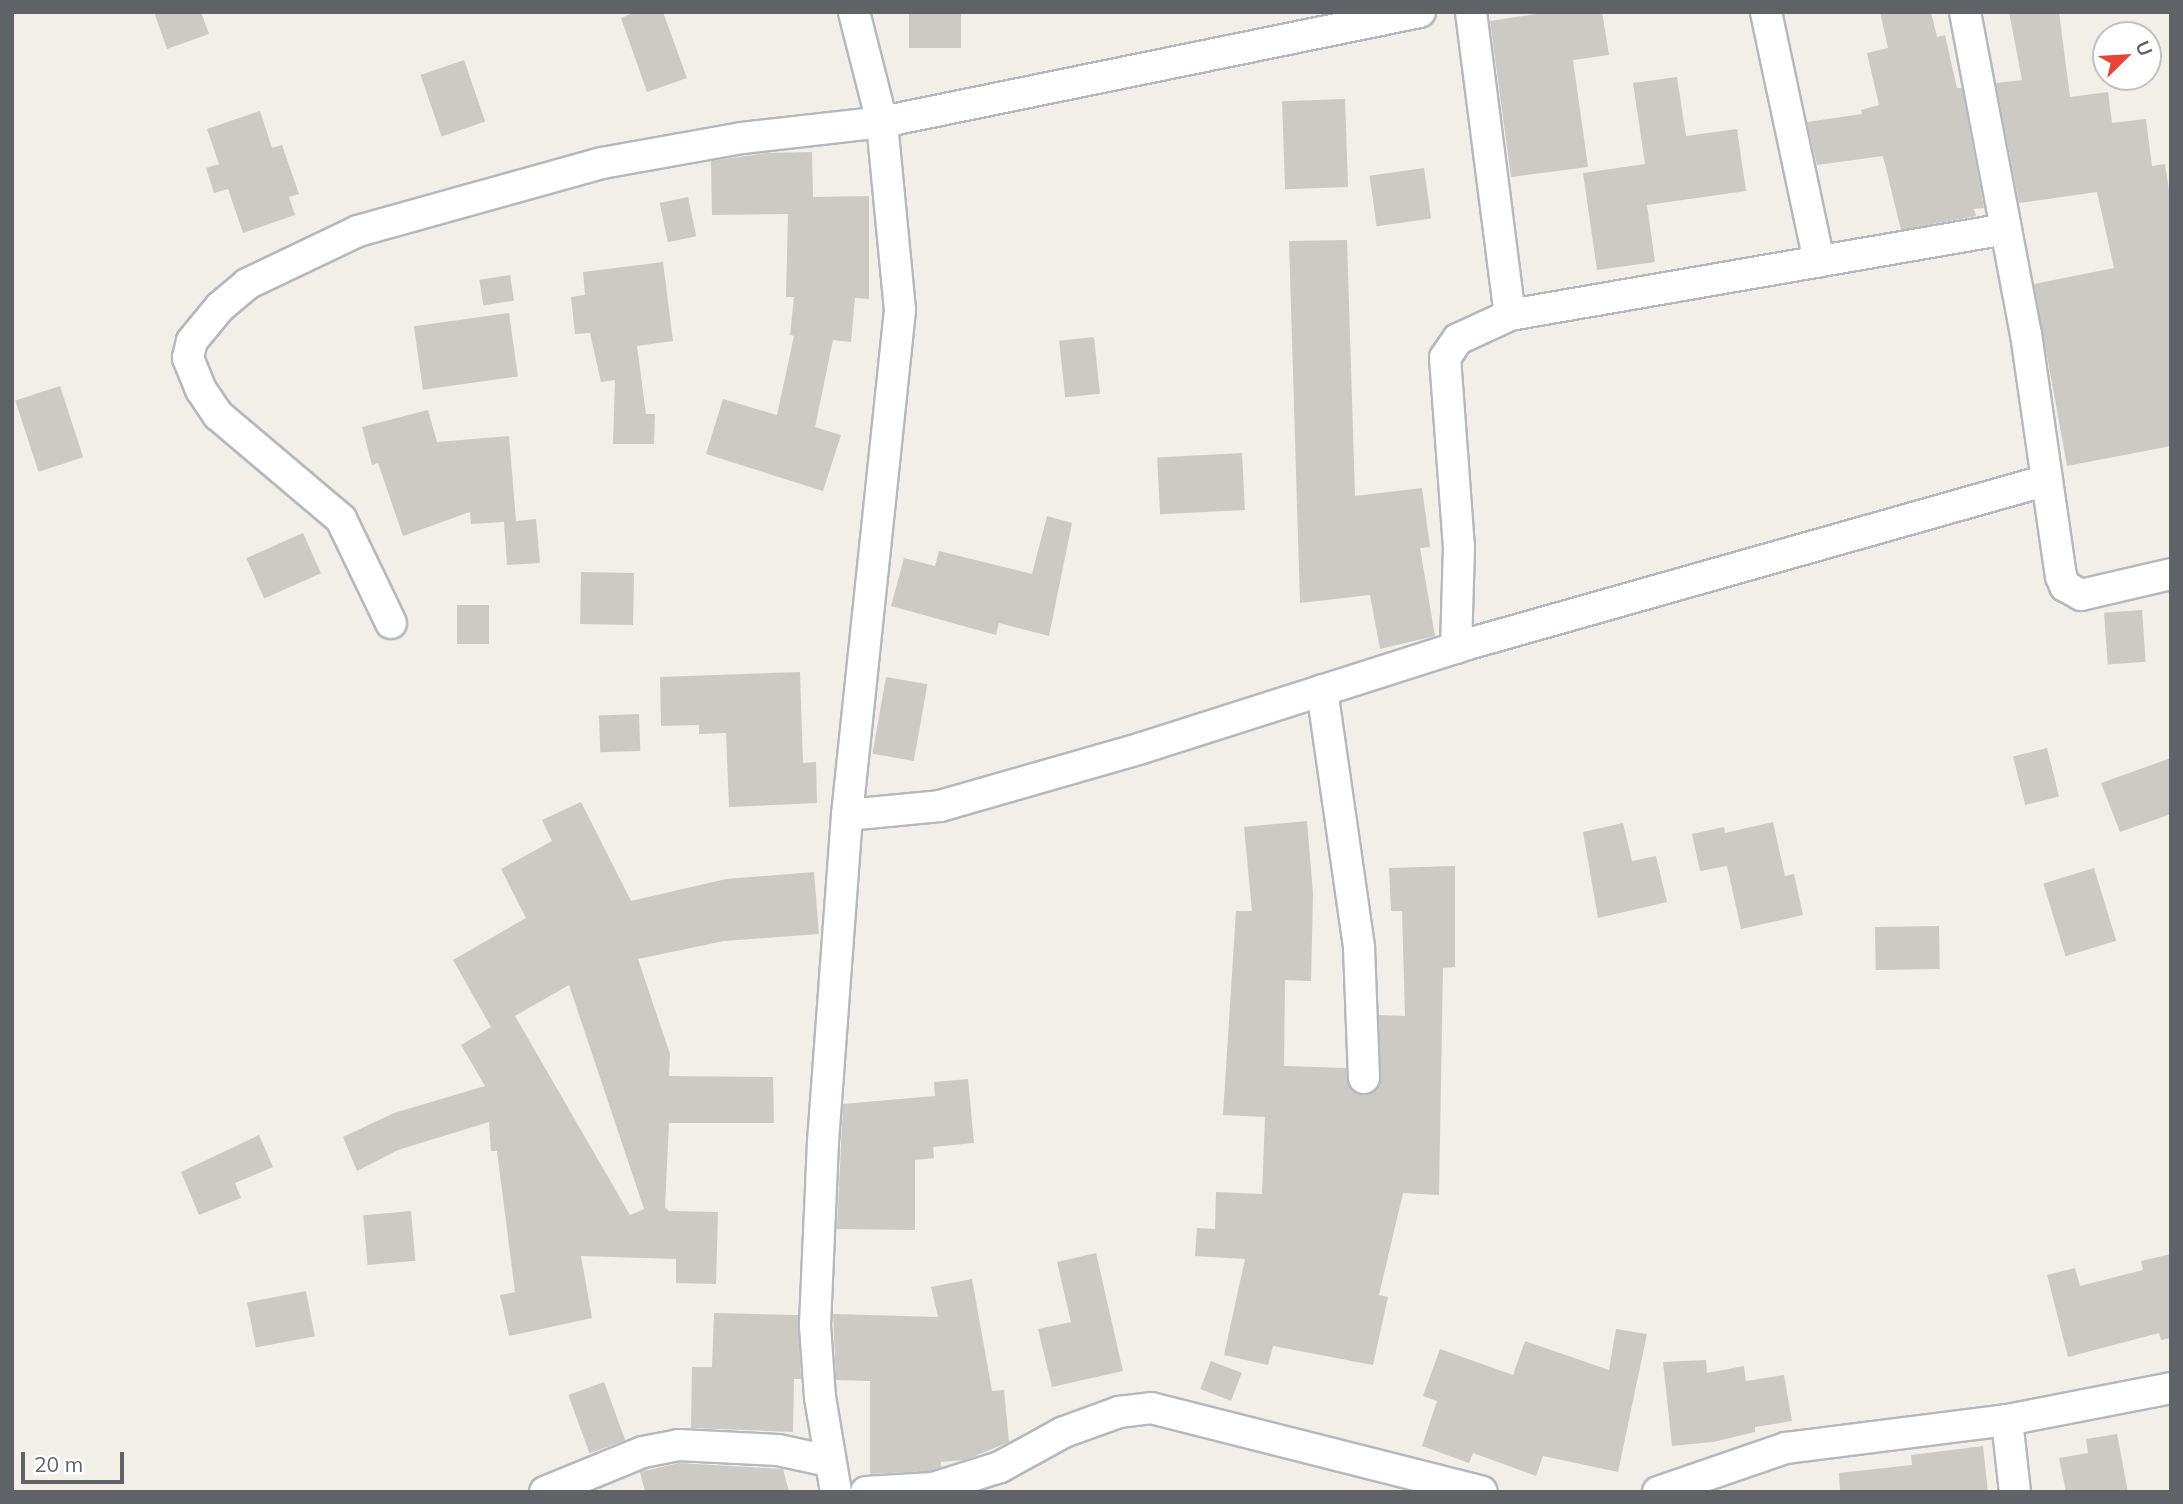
<!DOCTYPE html>
<style>
body{margin:0}
#map{position:relative;width:2183px;height:1504px;overflow:hidden;background:#f1efe8;font-family:Mulish,sans-serif}
div>[style]{position:absolute}
.building>*{inset:0;background:#cccac5;transform-origin:0 0}
.roads{filter:drop-shadow(2px 0 #b5b8bc) drop-shadow(-2px 0 #b5b8bc) drop-shadow(0 2px #b5b8bc) drop-shadow(0 -2px #b5b8bc)}
.street>*{height:30px;margin:-15px;padding:0 15px;transform-origin:15px;border-radius:15px;background:#fff}
span{translate:-50% -50%;white-space:nowrap;text-align:center;line-height:1.15;-webkit-text-stroke:5px #fff;paint-order:stroke}
.frame{position:absolute;inset:0;border:14px solid #5f6368;pointer-events:none}
.north{position:absolute;left:2092px;top:21px;width:70px;height:70px;box-sizing:border-box;background:#fff;border:2px solid #bfc1c3;border-radius:50%;rotate:66deg;font-size:19px;font-weight:700;line-height:28px;text-align:center;color:#5f6368}
.north::after{content:'';display:block;margin:auto;width:24px;height:32px;background:#ea4335;clip-path:polygon(50% 0,100% 100%,50% 72%,0 100%)}
.scale{position:absolute;left:21px;top:1452px;width:103px;height:32px;box-sizing:border-box;border:4px solid #5f6368;border-top:0;padding-left:9px;font-size:21px;line-height:24px;white-space:nowrap;color:#5f6368;-webkit-text-stroke:5px #fff;paint-order:stroke}
</style>
<div id="map">
<div class="building">
<i style="clip-path:polygon(154px 12px,201px 12px,209px 34px,167px 49px)"></i>
<i style="clip-path:polygon(635px 12px,663px 12px,687px 78px,647px 92px,621px 18px)"></i>
<i style="left:909px;top:12px;width:52px;height:36px"></i>
<i style="clip-path:polygon(1550px 12px,1602px 12px,1609px 55px,1573px 60px,1588px 167px,1511px 177px,1490px 21px)"></i>
<i style="clip-path:polygon(1880px 12px,1931px 12px,1937px 37px,1945px 35px,1957px 88px,1962px 88px,1984px 208px,1974px 209px,1976px 216px,1901px 230px,1883px 156px,1817px 165px,1807px 122px,1862px 114px,1861px 110px,1879px 105px,1867px 53px,1888px 48px)"></i>
<i style="clip-path:polygon(2009px 12px,2059px 12px,2070px 97px,2108px 92px,2112px 123px,2146px 119px,2152px 166px,2165px 164px,2171px 203px,2171px 446px,2067px 466px,2034px 284px,2114px 268px,2097px 192px,2019px 203px,1996px 83px,2022px 80px)"></i>
<i style="left:464px;top:60px;width:65px;height:46px;rotate:71deg"></i>
<i style="clip-path:polygon(1677px 77px,1686px 136px,1737px 129px,1746px 191px,1647px 205px,1655px 262px,1597px 270px,1583px 173px,1645px 164px,1633px 83px)"></i>
<i style="left:1345px;top:99px;width:88px;height:63px;rotate:88deg"></i>
<i style="clip-path:polygon(260px 111px,272px 148px,282px 145px,299px 194px,289px 197px,295px 215px,243px 233px,228px 189px,214px 193px,206px 168px,219px 164px,207px 129px)"></i>
<i style="clip-path:polygon(812px 152px,813px 197px,869px 196px,869px 299px,855px 298px,851px 342px,833px 340px,815px 427px,841px 435px,823px 491px,706px 454px,723px 399px,777px 415px,794px 336px,790px 335px,794px 297px,786px 297px,788px 214px,712px 215px,711px 161px,766px 153px)"></i>
<i style="left:1424px;top:168px;width:51px;height:55px;rotate:82deg"></i>
<i style="left:688px;top:197px;width:40px;height:29px;rotate:78deg"></i>
<i style="clip-path:polygon(1347px 240px,1355px 496px,1422px 488px,1430px 547px,1420px 548px,1435px 636px,1380px 649px,1370px 595px,1300px 603px,1289px 241px)"></i>
<i style="clip-path:polygon(663px 262px,673px 341px,637px 346px,646px 414px,655px 414px,654px 444px,613px 444px,615px 380px,601px 382px,590px 333px,575px 334px,571px 297px,585px 295px,583px 272px)"></i>
<i style="left:510px;top:275px;width:26px;height:31px;rotate:81deg"></i>
<i style="left:509px;top:313px;width:64px;height:96px;rotate:82deg"></i>
<i style="left:1094px;top:337px;width:57px;height:35px;rotate:84deg"></i>
<i style="left:60px;top:386px;width:75px;height:47px;rotate:72deg"></i>
<i style="clip-path:polygon(428px 410px,437px 442px,509px 436px,516px 521px,536px 519px,540px 563px,507px 565px,504px 522px,471px 524px,470px 512px,403px 536px,378px 463px,372px 465px,362px 427px)"></i>
<i style="left:1242px;top:453px;width:57px;height:85px;rotate:87deg"></i>
<i style="clip-path:polygon(1047px 516px,1072px 523px,1049px 636px,999px 623px,996px 635px,891px 606px,904px 558px,935px 566px,939px 551px,1032px 574px)"></i>
<i style="left:303px;top:533px;width:44px;height:62px;rotate:66deg"></i>
<i style="left:581px;top:572px;width:53px;height:52px;rotate:1deg"></i>
<i style="left:457px;top:605px;width:32px;height:39px"></i>
<i style="left:2142px;top:610px;width:52px;height:38px;rotate:86deg"></i>
<i style="clip-path:polygon(800px 672px,803px 763px,816px 762px,817px 803px,729px 807px,726px 733px,699px 734px,699px 725px,661px 726px,660px 677px)"></i>
<i style="left:886px;top:677px;width:42px;height:78px;rotate:10deg"></i>
<i style="left:639px;top:714px;width:37px;height:40px;rotate:88deg"></i>
<i style="left:2047px;top:748px;width:50px;height:35px;rotate:76deg"></i>
<i style="clip-path:polygon(2171px 758px,2171px 814px,2120px 832px,2101px 783px)"></i>
<i style="clip-path:polygon(evenodd,581px 802px,631px 901px,726px 879px,814px 872px,819px 934px,724px 941px,638px 959px,670px 1054px,669px 1076px,773px 1077px,774px 1123px,669px 1123px,665px 1207px,669px 1211px,718px 1212px,716px 1284px,676px 1283px,676px 1259px,581px 1256px,592px 1318px,509px 1336px,500px 1295px,515px 1292px,497px 1151px,491px 1151px,489px 1122px,398px 1150px,357px 1171px,343px 1137px,394px 1113px,485px 1086px,461px 1045px,491px 1027px,453px 960px,526px 918px,501px 869px,552px 841px,542px 820px,581px 802px,569px 985px,644px 1209px,630px 1215px,515px 1016px,569px 985px)"></i>
<i style="clip-path:polygon(1307px 821px,1313px 893px,1311px 981px,1285px 980px,1284px 1066px,1346px 1068px,1349px 1087px,1356px 1094px,1373px 1093px,1380px 1086px,1379px 1015px,1405px 1016px,1402px 911px,1391px 911px,1389px 868px,1455px 866px,1455px 967px,1443px 968px,1439px 1195px,1403px 1193px,1379px 1295px,1388px 1297px,1373px 1365px,1273px 1346px,1268px 1365px,1224px 1355px,1245px 1259px,1195px 1256px,1197px 1228px,1215px 1229px,1216px 1192px,1262px 1194px,1265px 1117px,1223px 1115px,1236px 911px,1252px 911px,1244px 827px)"></i>
<i style="clip-path:polygon(1773px 822px,1785px 876px,1794px 874px,1803px 915px,1741px 929px,1727px 866px,1700px 871px,1692px 834px,1724px 827px,1725px 833px)"></i>
<i style="clip-path:polygon(1623px 823px,1632px 861px,1656px 856px,1667px 902px,1598px 918px,1583px 832px)"></i>
<i style="left:2094px;top:868px;width:76px;height:53px;rotate:73deg"></i>
<i style="left:1939px;top:926px;width:43px;height:64px;rotate:89deg"></i>
<i style="clip-path:polygon(968px 1079px,974px 1143px,933px 1147px,934px 1158px,915px 1160px,915px 1230px,837px 1229px,843px 1104px,935px 1096px,934px 1082px)"></i>
<i style="clip-path:polygon(259px 1135px,273px 1167px,235px 1183px,241px 1198px,199px 1215px,181px 1172px)"></i>
<i style="left:411px;top:1211px;width:50px;height:48px;rotate:85deg"></i>
<i style="clip-path:polygon(1096px 1253px,1123px 1371px,1052px 1387px,1038px 1329px,1071px 1322px,1057px 1262px)"></i>
<i style="clip-path:polygon(2171px 1254px,2171px 1338px,2161px 1340px,2159px 1333px,2068px 1357px,2047px 1275px,2075px 1268px,2080px 1286px,2143px 1270px,2141px 1261px)"></i>
<i style="clip-path:polygon(972px 1279px,992px 1391px,1004px 1390px,1009px 1442px,965px 1460px,941px 1462px,941px 1467px,930px 1471px,870px 1474px,870px 1381px,836px 1380px,833px 1314px,938px 1317px,931px 1287px)"></i>
<i style="left:306px;top:1291px;width:46px;height:60px;rotate:79deg"></i>
<i style="clip-path:polygon(714px 1313px,798px 1315px,801px 1379px,794px 1379px,793px 1432px,691px 1428px,692px 1367px,712px 1367px)"></i>
<i style="clip-path:polygon(1616px 1329px,1647px 1334px,1618px 1472px,1543px 1456px,1536px 1476px,1473px 1453px,1469px 1463px,1422px 1446px,1437px 1401px,1423px 1396px,1440px 1349px,1513px 1375px,1525px 1341px,1609px 1370px)"></i>
<i style="clip-path:polygon(1706px 1360px,1707px 1373px,1744px 1366px,1746px 1381px,1784px 1375px,1792px 1421px,1755px 1427px,1755px 1432px,1713px 1442px,1672px 1446px,1663px 1362px)"></i>
<i style="left:1211px;top:1361px;width:33px;height:30px;rotate:21deg"></i>
<i style="left:604px;top:1382px;width:62px;height:38px;rotate:70deg"></i>
<i style="clip-path:polygon(2117px 1434px,2128px 1492px,2066px 1492px,2059px 1458px,2088px 1453px,2086px 1439px)"></i>
<i style="clip-path:polygon(1983px 1446px,1988px 1492px,1840px 1492px,1839px 1473px,1912px 1465px,1911px 1455px)"></i>
<i style="clip-path:polygon(679px 1463px,783px 1469px,789px 1492px,645px 1492px,640px 1472px)"></i>
</div>
<div class="roads">
<div class="street">
<i style="left:1471px;top:12px;width:305px;rotate:82.7deg"></i>
<i style="left:1510px;top:315px;width:503px;rotate:-9.84deg"></i>
<i style="left:1766px;top:12px;width:255px;rotate:78deg"></i>
<i style="left:1965px;top:12px;width:328px;rotate:79.3deg"></i>
<i style="left:2026px;top:334px;width:245px;rotate:81.8deg"></i>
<i style="left:2061px;top:576px;width:11px;rotate:68deg"></i>
<i style="left:2065px;top:586px;width:18px;rotate:29deg"></i>
<i style="left:2081px;top:595px;width:92px;rotate:-13.1deg"></i>
<i style="left:391px;top:623px;width:115px;rotate:-115.7deg"></i>
<i style="left:341px;top:519px;width:161px;rotate:-139.8deg"></i>
<i style="left:218px;top:415px;width:30px;rotate:-124deg"></i>
<i style="left:201px;top:390px;width:35px;rotate:-112deg"></i>
<i style="left:188px;top:358px;width:17px;rotate:-77deg"></i>
<i style="left:192px;top:341px;width:44px;rotate:-50.5deg"></i>
<i style="left:220px;top:307px;width:35px;rotate:-40deg"></i>
<i style="left:247px;top:284px;width:123px;rotate:-25.5deg"></i>
<i style="left:358px;top:231px;width:253px;rotate:-15.6deg"></i>
<i style="left:602px;top:163px;width:142px;rotate:-10.1deg"></i>
<i style="left:742px;top:138px;width:141px;rotate:-6.5deg"></i>
<i style="left:882px;top:122px;width:549px;rotate:-11.56deg"></i>
<i style="left:1456px;top:648px;width:100px;rotate:-88.3deg"></i>
<i style="left:1459px;top:548px;width:191px;rotate:-94.2deg"></i>
<i style="left:1445px;top:358px;width:23px;rotate:-56deg"></i>
<i style="left:1458px;top:339px;width:57px;rotate:-24.8deg"></i>
<i style="left:1322px;top:690px;width:261px;rotate:81.8deg"></i>
<i style="left:1359px;top:948px;width:130px;rotate:87.8deg"></i>
<i style="left:847px;top:815px;width:93px;rotate:-5.5deg"></i>
<i style="left:940px;top:806px;width:210px;rotate:-16deg"></i>
<i style="left:1142px;top:748px;width:342px;rotate:-17.7deg"></i>
<i style="left:1468px;top:644px;width:599px;rotate:-15.8deg"></i>
<i style="left:2007px;top:1420px;width:72px;rotate:83.7deg"></i>
<i style="left:545px;top:1492px;width:106px;rotate:-22.2deg"></i>
<i style="left:643px;top:1452px;width:36px;rotate:-11deg"></i>
<i style="left:678px;top:1445px;width:100px;rotate:2.9deg"></i>
<i style="left:778px;top:1450px;width:52px;rotate:12.2deg"></i>
<i style="left:836px;top:1492px;width:96px;rotate:-99.6deg"></i>
<i style="left:820px;top:1397px;width:72px;rotate:-94deg"></i>
<i style="left:815px;top:1325px;width:183px;rotate:-87.5deg"></i>
<i style="left:823px;top:1142px;width:328px;rotate:-85.8deg"></i>
<i style="left:847px;top:815px;width:508px;rotate:-84.01deg"></i>
<i style="left:900px;top:310px;width:189px;rotate:-95.5deg"></i>
<i style="left:882px;top:122px;width:114px;rotate:-104.3deg"></i>
<i style="left:866px;top:1492px;width:67px;rotate:-3.4deg"></i>
<i style="left:933px;top:1488px;width:70px;rotate:-17.4deg"></i>
<i style="left:1000px;top:1467px;width:73px;rotate:-28.7deg"></i>
<i style="left:1064px;top:1432px;width:59px;rotate:-20deg"></i>
<i style="left:1119px;top:1412px;width:32px;rotate:-7deg"></i>
<i style="left:1151px;top:1408px;width:341px;rotate:14.2deg"></i>
<i style="left:1658px;top:1492px;width:135px;rotate:-19deg"></i>
<i style="left:1786px;top:1448px;width:223px;rotate:-7.2deg"></i>
<i style="left:2007px;top:1420px;width:167px;rotate:-11deg"></i>
</div>
</div>
<div class="frame"></div>
<div class="north">U</div>
<div class="scale">20 m</div>
</div>
